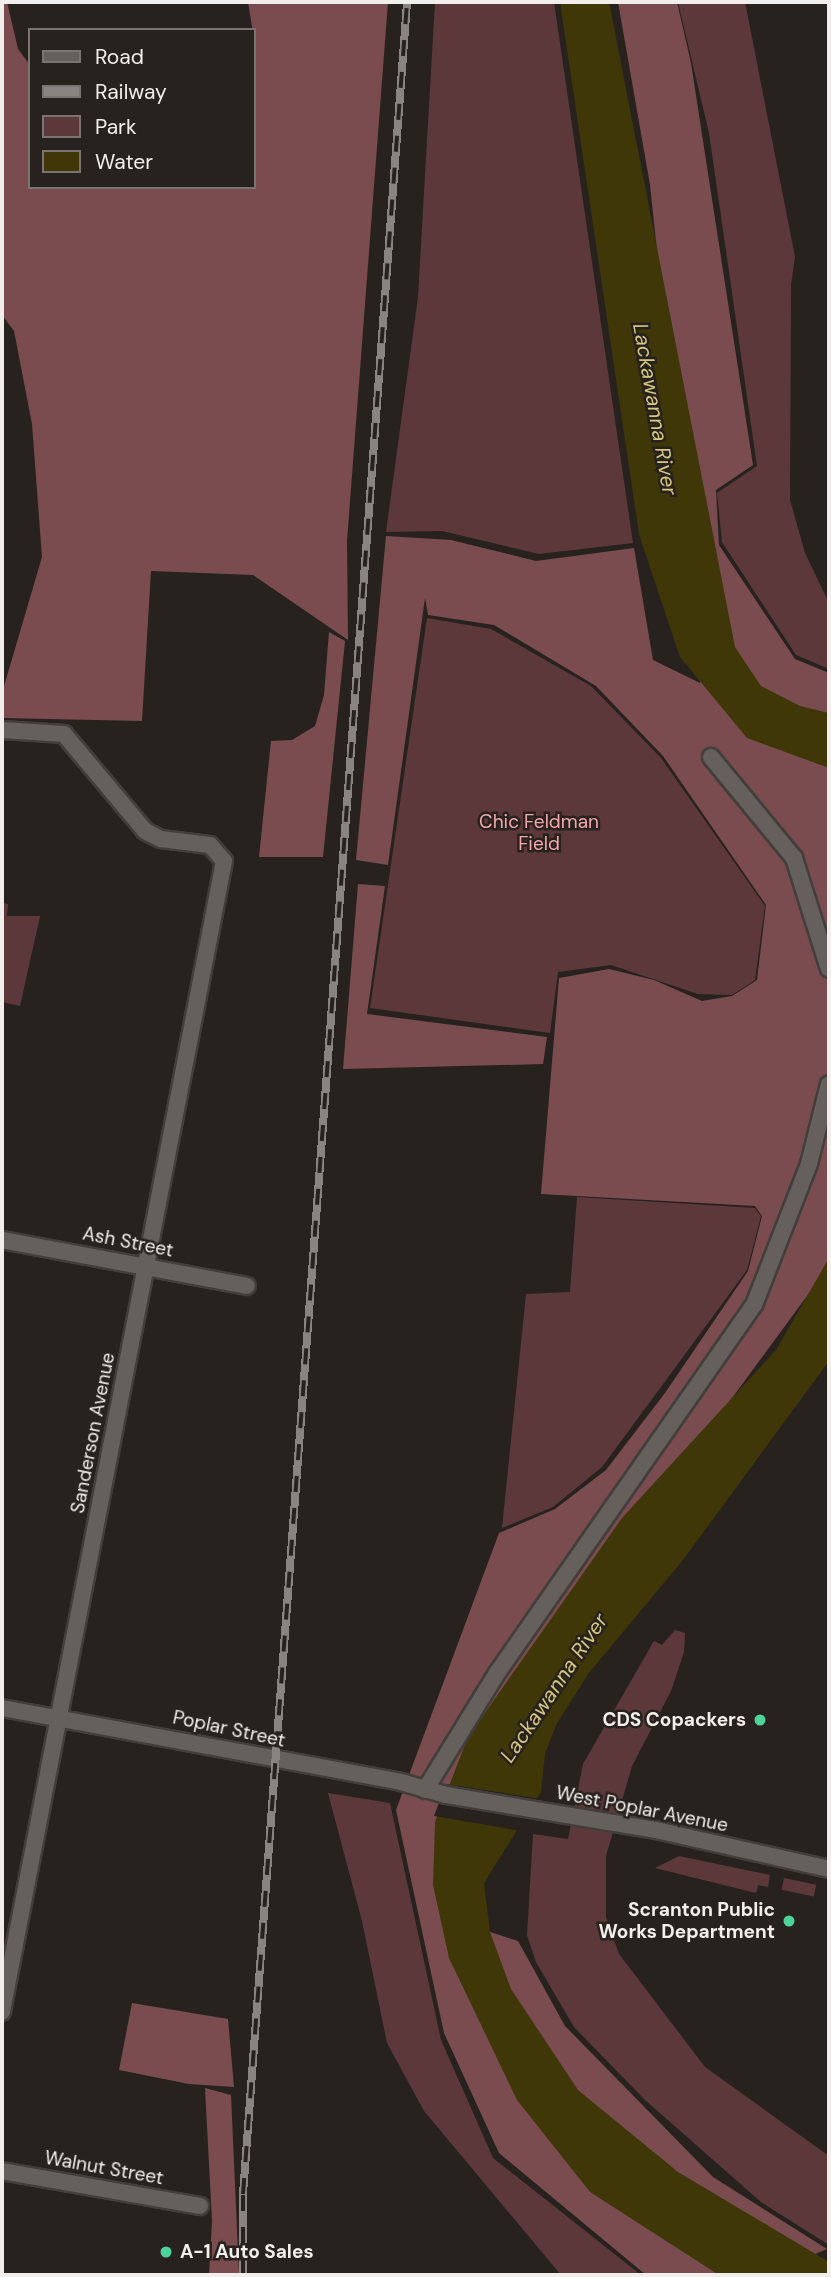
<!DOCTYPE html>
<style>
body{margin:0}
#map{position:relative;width:831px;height:2277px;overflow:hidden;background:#28221f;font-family:"DM Sans",sans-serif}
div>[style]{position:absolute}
.green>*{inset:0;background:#5d383b;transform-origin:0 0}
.forest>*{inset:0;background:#7a4c50}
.water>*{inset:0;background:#3f3708}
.pier>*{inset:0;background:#28221f}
.roads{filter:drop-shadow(2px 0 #423e3b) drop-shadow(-2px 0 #423e3b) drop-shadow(0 2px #423e3b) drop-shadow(0 -2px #423e3b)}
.minor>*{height:16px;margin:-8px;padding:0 8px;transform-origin:8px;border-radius:8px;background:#66605c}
.rail>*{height:8px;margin-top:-4px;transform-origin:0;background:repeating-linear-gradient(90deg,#28221f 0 16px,#898481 0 32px);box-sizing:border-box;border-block:2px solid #898481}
.dots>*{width:19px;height:19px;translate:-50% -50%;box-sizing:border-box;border:4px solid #28221f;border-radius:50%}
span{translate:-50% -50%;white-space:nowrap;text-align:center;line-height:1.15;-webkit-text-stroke:5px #28221f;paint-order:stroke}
.park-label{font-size:19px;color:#f6a7ae}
.street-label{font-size:19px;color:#f2eeeb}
.poi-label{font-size:19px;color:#f2eeeb;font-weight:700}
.right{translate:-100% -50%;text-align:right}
.left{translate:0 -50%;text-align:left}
.water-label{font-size:21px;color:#d5c77f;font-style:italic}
.frame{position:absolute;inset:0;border:4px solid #f2eeeb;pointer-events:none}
.legend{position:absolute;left:28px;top:28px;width:228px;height:161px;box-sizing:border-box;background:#28221f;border:2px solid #797471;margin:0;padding:9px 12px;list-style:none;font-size:21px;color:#f2eeeb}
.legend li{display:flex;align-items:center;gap:14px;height:35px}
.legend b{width:35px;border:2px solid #797471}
</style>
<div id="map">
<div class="green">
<i style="clip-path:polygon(435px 2px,554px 2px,633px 543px,539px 554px,442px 531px,386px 532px,418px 297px)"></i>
<i style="clip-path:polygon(678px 2px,745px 2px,795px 257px,791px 285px,790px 500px,805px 553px,829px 603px,829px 669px,796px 655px,722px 542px,717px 493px,757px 466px,709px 133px)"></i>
<i style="clip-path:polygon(427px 618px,491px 629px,591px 686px,661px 758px,765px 906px,755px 980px,732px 995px,698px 994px,611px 965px,558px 972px,550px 1033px,370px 1008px)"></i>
<i style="clip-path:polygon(2px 903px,8px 904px,7px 916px,40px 916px,20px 1006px,2px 1002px)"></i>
<i style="clip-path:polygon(577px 1197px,755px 1208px,761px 1216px,747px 1270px,602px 1467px,553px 1507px,502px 1528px,526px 1294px,570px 1292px)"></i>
<i style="clip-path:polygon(675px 1630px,685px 1633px,684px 1652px,671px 1691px,632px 1766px,606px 1856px,606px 1917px,619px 1954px,705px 2067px,829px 2156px,829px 2245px,761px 2202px,645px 2100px,574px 2027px,536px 1962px,527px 1935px,533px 1834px,568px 1839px,583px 1764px,654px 1641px,662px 1645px)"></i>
<i style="clip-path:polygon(328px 1793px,390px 1803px,441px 2040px,493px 2158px,641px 2275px,561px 2275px,424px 2111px,387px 2043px,362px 1921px)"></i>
<i style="clip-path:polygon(679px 1856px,770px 1875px,768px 1887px,758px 1885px,756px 1893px,655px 1868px)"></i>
<i style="left:784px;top:1878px;width:33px;height:12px;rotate:12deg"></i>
</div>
<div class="forest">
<i style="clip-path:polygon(2px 2px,7px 2px,18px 49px,30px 65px,30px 187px,254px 187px,255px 45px,248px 2px,388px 2px,347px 541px,348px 640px,253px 575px,151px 571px,142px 721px,2px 718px,2px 693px,42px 557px,32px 424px,14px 331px,2px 315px)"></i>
<i style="clip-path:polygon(618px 2px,677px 2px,691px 63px,753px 465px,716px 490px,719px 545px,795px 659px,829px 673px,829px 1266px,597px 1582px,463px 1923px,518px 1941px,565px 2026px,713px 2177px,827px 2249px,765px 2275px,646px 2275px,499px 2153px,444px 2033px,396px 1810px,499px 1533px,555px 1509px,606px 1470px,665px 1393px,748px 1271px,762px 1216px,755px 1206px,541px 1194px,559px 978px,609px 969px,654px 980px,702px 1001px,732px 996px,757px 980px,766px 905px,663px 756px,596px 686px,494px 625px,428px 615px,425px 598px,388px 865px,356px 860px,386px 536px,451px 540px,536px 561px,634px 548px,653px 660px,700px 683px,702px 673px,650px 185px)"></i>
<i style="clip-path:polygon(329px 632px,345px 641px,323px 857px,259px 857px,271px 741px,292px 740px,315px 726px,324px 695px)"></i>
<i style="clip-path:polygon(358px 884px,385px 886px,367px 1014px,547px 1037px,543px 1064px,343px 1069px)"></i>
<i style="clip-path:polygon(132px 2003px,228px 2019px,234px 2087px,189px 2084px,119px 2070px)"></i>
<i style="clip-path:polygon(205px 2088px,231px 2095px,239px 2275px,209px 2275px,212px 2221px)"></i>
</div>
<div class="water">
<i style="clip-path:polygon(560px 2px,609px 2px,735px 647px,761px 686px,800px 706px,829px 713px,829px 768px,747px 738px,680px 657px,639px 534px)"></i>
<i style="clip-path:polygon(829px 1258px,829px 1361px,683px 1560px,588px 1674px,556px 1725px,545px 1754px,541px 1792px,484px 1883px,490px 1932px,511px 1989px,578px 2090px,678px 2172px,829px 2262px,829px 2275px,719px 2275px,590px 2192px,517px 2100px,449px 1958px,433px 1885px,435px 1822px,468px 1737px,622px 1518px,776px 1350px)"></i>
</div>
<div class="pier">
<i style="clip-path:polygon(446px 1784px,541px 1799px,521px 1831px,434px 1816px)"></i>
</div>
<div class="roads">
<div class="minor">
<i style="left:2px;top:730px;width:62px;rotate:3.7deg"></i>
<i style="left:64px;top:734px;width:126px;rotate:50.1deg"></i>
<i style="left:145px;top:831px;width:18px;rotate:27deg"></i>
<i style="left:161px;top:839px;width:49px;rotate:7deg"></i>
<i style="left:210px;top:845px;width:21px;rotate:49deg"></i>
<i style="left:224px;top:861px;width:1172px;rotate:100.92deg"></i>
<i style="left:711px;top:757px;width:131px;rotate:50.6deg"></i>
<i style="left:794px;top:858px;width:116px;rotate:72.5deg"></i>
<i style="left:2px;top:1240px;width:249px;rotate:10.6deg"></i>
<i style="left:2px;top:1708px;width:406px;rotate:10.5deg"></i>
<i style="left:401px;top:1782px;width:47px;rotate:16.1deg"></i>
<i style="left:446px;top:1795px;width:213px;rotate:9.5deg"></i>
<i style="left:656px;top:1830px;width:177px;rotate:12.7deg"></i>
<i style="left:425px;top:1790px;width:137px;rotate:-58.4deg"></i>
<i style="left:497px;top:1673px;width:449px;rotate:-55.1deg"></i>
<i style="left:754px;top:1305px;width:151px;rotate:-68.7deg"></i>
<i style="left:809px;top:1164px;width:82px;rotate:-76deg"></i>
<i style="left:2px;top:2171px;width:201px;rotate:10deg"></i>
</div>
</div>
<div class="rail">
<i style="left:243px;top:2275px;width:81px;rotate:-90deg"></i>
<i style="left:243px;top:2194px;width:2198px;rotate:-85.72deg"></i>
</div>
<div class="dots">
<i style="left:760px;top:1720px;background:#4ed39a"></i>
<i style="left:789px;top:1921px;background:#4ed39a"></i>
<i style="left:166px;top:2252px;background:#4ed39a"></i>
</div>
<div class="park-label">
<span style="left:539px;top:833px">Chic Feldman<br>Field</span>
</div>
<div class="street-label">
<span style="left:128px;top:1242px;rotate:11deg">Ash Street</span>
<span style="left:93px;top:1433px;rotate:-79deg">Sanderson Avenue</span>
<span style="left:229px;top:1729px;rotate:12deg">Poplar Street</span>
<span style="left:642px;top:1809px;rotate:11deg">West Poplar Avenue</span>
<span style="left:104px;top:2168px;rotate:10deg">Walnut Street</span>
</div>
<div class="poi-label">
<span class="right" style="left:746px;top:1720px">CDS Copackers</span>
<span class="right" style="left:775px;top:1921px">Scranton Public<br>Works Department</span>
<span class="left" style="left:180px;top:2252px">A-1 Auto Sales</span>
</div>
<div class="water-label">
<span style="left:655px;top:409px;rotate:80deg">Lackawanna River</span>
<span style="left:554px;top:1688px;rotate:-56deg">Lackawanna River</span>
</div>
<div class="frame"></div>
<ul class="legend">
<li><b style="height:9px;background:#66605c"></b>Road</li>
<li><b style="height:9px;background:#898481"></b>Railway</li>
<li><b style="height:19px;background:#5d383b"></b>Park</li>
<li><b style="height:19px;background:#3f3708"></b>Water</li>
</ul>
</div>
